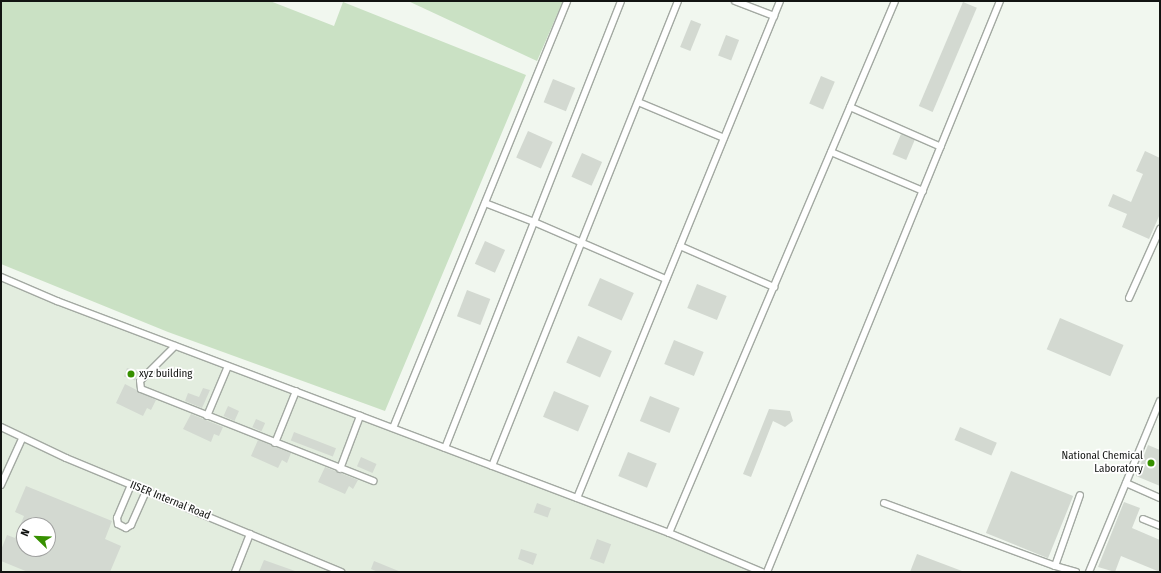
<!DOCTYPE html>
<style>
body{margin:0}
#map{position:relative;width:1161px;height:573px;overflow:hidden;background:#f1f7ef;font-family:"Fira Sans Condensed",sans-serif}
div>[style]{position:absolute}
.built>*{inset:0;background:#e3eddf}
.green>*{inset:0;background:#cae1c4}
.building>*{inset:0;background:#d3d9d1;transform-origin:0 0}
.roads{filter:drop-shadow(1px 0 #a3a9a2) drop-shadow(-1px 0 #a3a9a2) drop-shadow(0 1px #a3a9a2) drop-shadow(0 -1px #a3a9a2)}
.service>*{height:6px;margin:-3px;padding:0 3px;transform-origin:3px;border-radius:3px;background:#fff}
.dots>*{width:11px;height:11px;translate:-50% -50%;box-sizing:border-box;border:2px solid #fff;border-radius:50%}
span{translate:-50% -50%;white-space:nowrap;text-align:center;line-height:1.15;-webkit-text-stroke:3.5px #fff;paint-order:stroke}
.poi-label{font-size:11px;color:#121412}
.left{translate:0 -50%;text-align:left}
.right{translate:-100% -50%;text-align:right}
.street-label{font-size:11px;color:#121412}
.frame{position:absolute;inset:0;border:2px solid #121412;pointer-events:none}
.north{position:absolute;left:16px;top:517px;width:40px;height:40px;box-sizing:border-box;background:#fff;border:1px solid #a0a1a0;border-radius:50%;rotate:293deg;font-size:11px;font-weight:700;line-height:16px;text-align:center;color:#121412}
.north::after{content:'';display:block;margin:auto;width:14px;height:18px;background:#379000;clip-path:polygon(50% 0,100% 100%,50% 72%,0 100%)}
</style>
<div id="map">
<div class="built">
<i style="clip-path:polygon(evenodd,1px 276px,762px 572px,1px 572px,1px 276px,24px 525px,48px 525px,48px 549px,24px 549px,24px 525px)"></i>
</div>
<div class="green">
<i style="clip-path:polygon(1px 1px,270px 1px,334px 26px,343px 2px,526px 75px,385px 411px,168px 332px,1px 264px)"></i>
<i style="clip-path:polygon(408px 1px,563px 1px,537px 61px)"></i>
</div>
<div class="building">
<i style="left:963px;top:2px;width:15px;height:113px;rotate:23deg"></i>
<i style="left:691px;top:20px;width:11px;height:29px;rotate:22deg"></i>
<i style="left:726px;top:35px;width:14px;height:22px;rotate:21deg"></i>
<i style="left:821px;top:76px;width:15px;height:30px;rotate:23deg"></i>
<i style="left:553px;top:79px;width:24px;height:25px;rotate:22deg"></i>
<i style="left:528px;top:131px;width:27px;height:29px;rotate:24deg"></i>
<i style="left:901px;top:134px;width:15px;height:22px;rotate:23deg"></i>
<i style="clip-path:polygon(1145px 151px,1160px 158px,1160px 214px,1149px 239px,1122px 227px,1127px 214px,1108px 206px,1113px 194px,1131px 202px,1143px 174px,1136px 171px)"></i>
<i style="left:582px;top:153px;width:22px;height:26px;rotate:24deg"></i>
<i style="left:485px;top:241px;width:22px;height:25px;rotate:24deg"></i>
<i style="left:600px;top:278px;width:37px;height:30px;rotate:24deg"></i>
<i style="left:697px;top:284px;width:32px;height:26px;rotate:22deg"></i>
<i style="left:467px;top:290px;width:25px;height:28px;rotate:21deg"></i>
<i style="left:1060px;top:318px;width:69px;height:34px;rotate:23deg"></i>
<i style="left:578px;top:336px;width:37px;height:29px;rotate:24deg"></i>
<i style="left:674px;top:340px;width:32px;height:26px;rotate:22deg"></i>
<i style="left:127px;top:368px;width:12px;height:9px;rotate:20deg"></i>
<i style="clip-path:polygon(125px 384px,156px 400px,151px 410px,147px 408px,143px 416px,116px 403px)"></i>
<i style="clip-path:polygon(203px 388px,210px 390px,202px 408px,185px 401px,188px 393px,199px 397px)"></i>
<i style="left:554px;top:391px;width:38px;height:28px;rotate:23deg"></i>
<i style="left:650px;top:396px;width:32px;height:27px;rotate:22deg"></i>
<i style="left:228px;top:406px;width:12px;height:11px;rotate:24deg"></i>
<i style="clip-path:polygon(769px 409px,790px 411px,793px 421px,785px 427px,773px 421px,751px 477px,743px 474px)"></i>
<i style="clip-path:polygon(191px 414px,223px 427px,219px 436px,214px 434px,211px 442px,183px 429px)"></i>
<i style="left:256px;top:419px;width:10px;height:9px;rotate:24deg"></i>
<i style="left:960px;top:427px;width:40px;height:14px;rotate:23deg"></i>
<i style="left:294px;top:432px;width:45px;height:9px;rotate:21deg"></i>
<i style="clip-path:polygon(258px 440px,291px 453px,287px 463px,282px 460px,278px 468px,251px 456px)"></i>
<i style="clip-path:polygon(1148px 445px,1160px 450px,1160px 486px,1136px 476px)"></i>
<i style="left:628px;top:452px;width:31px;height:26px;rotate:22deg"></i>
<i style="left:361px;top:457px;width:17px;height:10px;rotate:24deg"></i>
<i style="clip-path:polygon(325px 467px,358px 480px,353px 489px,349px 486px,345px 494px,318px 482px)"></i>
<i style="left:1011px;top:471px;width:67px;height:67px;rotate:22deg"></i>
<i style="clip-path:polygon(evenodd,26px 486px,112px 521px,105px 539px,121px 546px,110px 572px,28px 572px,1px 561px,1px 550px,7px 535px,15px 538px,24px 516px,15px 512px,26px 486px,24px 525px,48px 525px,48px 549px,24px 549px,24px 525px)"></i>
<i style="clip-path:polygon(1124px 502px,1140px 508px,1132px 528px,1160px 540px,1160px 572px,1121px 556px,1115px 572px,1098px 567px)"></i>
<i style="left:537px;top:503px;width:15px;height:10px;rotate:20deg"></i>
<i style="left:597px;top:539px;width:15px;height:21px;rotate:20deg"></i>
<i style="clip-path:polygon(521px 549px,537px 554px,533px 565px,518px 559px)"></i>
<i style="clip-path:polygon(917px 554px,962px 571px,962px 572px,910px 572px)"></i>
<i style="clip-path:polygon(264px 560px,295px 571px,295px 572px,259px 572px)"></i>
<i style="clip-path:polygon(374px 561px,401px 572px,378px 572px,371px 569px)"></i>
</div>
<div class="roads">
<div class="service">
<i style="left:735px;top:1px;width:42px;rotate:21deg"></i>
<i style="left:638px;top:102px;width:93px;rotate:22.7deg"></i>
<i style="left:850px;top:107px;width:99px;rotate:23.7deg"></i>
<i style="left:831px;top:152px;width:100px;rotate:23deg"></i>
<i style="left:485px;top:203px;width:53px;rotate:21.2deg"></i>
<i style="left:534px;top:222px;width:144px;rotate:23.4deg"></i>
<i style="left:680px;top:246px;width:103px;rotate:23.6deg"></i>
<i style="left:1px;top:277px;width:61px;rotate:23.2deg"></i>
<i style="left:57px;top:301px;width:654px;rotate:20.76deg"></i>
<i style="left:669px;top:533px;width:101px;rotate:22.8deg"></i>
<i style="left:1129px;top:298px;width:76px;rotate:-65.8deg"></i>
<i style="left:175px;top:346px;width:49px;rotate:135deg"></i>
<i style="left:140px;top:381px;width:8px;rotate:83deg"></i>
<i style="left:141px;top:389px;width:250px;rotate:21.6deg"></i>
<i style="left:207px;top:416px;width:54px;rotate:-67.2deg"></i>
<i style="left:1px;top:427px;width:72px;rotate:25.5deg"></i>
<i style="left:66px;top:458px;width:298px;rotate:22.5deg"></i>
<i style="left:393px;top:428px;width:461px;rotate:-67.8deg"></i>
<i style="left:275px;top:443px;width:56px;rotate:-68deg"></i>
<i style="left:445px;top:448px;width:480px;rotate:-68.5deg"></i>
<i style="left:492px;top:466px;width:501px;rotate:-68.2deg"></i>
<i style="left:340px;top:469px;width:57px;rotate:-69.3deg"></i>
<i style="left:1126px;top:483px;width:37px;rotate:24deg"></i>
<i style="left:1px;top:485px;width:51px;rotate:-65.5deg"></i>
<i style="left:131px;top:485px;width:36px;rotate:113deg"></i>
<i style="left:117px;top:518px;width:6px;rotate:81deg"></i>
<i style="left:118px;top:524px;width:9px;rotate:27deg"></i>
<i style="left:126px;top:528px;width:6px;rotate:-31deg"></i>
<i style="left:131px;top:525px;width:37px;rotate:-66deg"></i>
<i style="left:577px;top:498px;width:537px;rotate:-67.78deg"></i>
<i style="left:884px;top:503px;width:182px;rotate:20.2deg"></i>
<i style="left:1143px;top:519px;width:18px;rotate:22deg"></i>
<i style="left:669px;top:533px;width:578px;rotate:-66.98deg"></i>
<i style="left:235px;top:572px;width:41px;rotate:-68.5deg"></i>
<i style="left:767px;top:572px;width:617px;rotate:-67.8deg"></i>
<i style="left:1076px;top:572px;width:22px;rotate:-164deg"></i>
<i style="left:1055px;top:566px;width:75px;rotate:-70.6deg"></i>
<i style="left:1089px;top:572px;width:185px;rotate:-67.5deg"></i>
</div>
</div>
<div class="dots">
<i style="left:131px;top:374px;background:#379000"></i>
<i style="left:1151px;top:463px;background:#379000"></i>
</div>
<div class="poi-label">
<span class="left" style="left:139px;top:374px">xyz building</span>
<span class="right" style="left:1143px;top:463px">National Chemical<br>Laboratory</span>
</div>
<div class="street-label">
<span style="left:170px;top:501px;rotate:22deg">IISER Internal Road</span>
</div>
<div class="frame"></div>
<div class="north">N</div>
</div>
